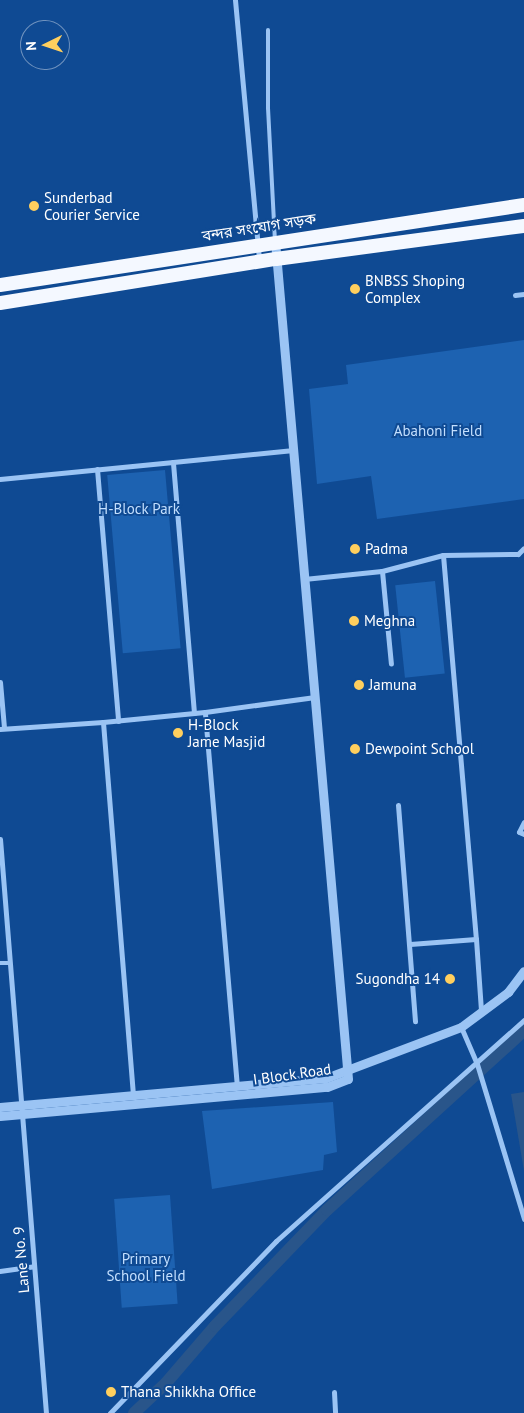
<!DOCTYPE html>
<meta charset="utf-8">
<style>
body{margin:0}
#map{position:relative;width:524px;height:1413px;overflow:hidden;background:#0f4a93;font-family:"PT Sans","Noto Sans Bengali",sans-serif}
div>[style]{position:absolute}
.green>*{inset:0;background:#1d62b1;transform-origin:0 0}
.water>*{inset:0;background:#29558a}
.canal>*{height:12px;margin:-6px;padding:0 6px;transform-origin:6px;border-radius:6px;background:#29558a}
.service>*{height:4px;margin:-2px;padding:0 2px;transform-origin:2px;border-radius:2px;background:#9bc4f4}
.pedestrian>*{height:4.5px;margin:-2.25px;padding:0 2.25px;transform-origin:2.25px;border-radius:2.25px;background:#9bc4f4}
.minor>*{height:5px;margin:-2.5px;padding:0 2.5px;transform-origin:2.5px;border-radius:2.5px;background:#9bc4f4}
.tertiary>*{height:9px;margin:-4.5px;padding:0 4.5px;transform-origin:4.5px;border-radius:4.5px;background:#9bc4f4}
.trunk>*{height:14px;margin:-7px;padding:0 7px;transform-origin:7px;border-radius:7px;background:#f4f8ff}
.dots>*{width:14px;height:14px;translate:-50% -50%;box-sizing:border-box;border:2px solid #0f4a93;border-radius:50%}
span{translate:-50% -50%;white-space:nowrap;text-align:center;line-height:1.15;-webkit-text-stroke:4px #0f4a93;paint-order:stroke}
.poi-label{font-size:15px;color:#fff}
.left{translate:0 -50%;text-align:left}
.right{translate:-100% -50%;text-align:right}
.street-label{font-size:15px;color:#fff}
.park-label{font-size:15px;color:#c3dffe}
.north{position:absolute;left:20px;top:20px;width:50px;height:50px;box-sizing:border-box;background:#0f4a93;border:1px solid #6f92be;border-radius:50%;rotate:266deg;font-size:14px;font-weight:700;line-height:20px;text-align:center;color:#fff}
.north::after{content:'';display:block;margin:auto;width:18px;height:22px;background:#ffcf5e;clip-path:polygon(50% 0,100% 100%,50% 72%,0 100%)}
</style>
<div id="map">
<div class="green">
<i style="clip-path:polygon(524px 340px,524px 499px,377px 519px,371px 476px,317px 484px,309px 389px,348px 384px,346px 365px)"></i>
<i style="left:165px;top:470px;width:179px;height:58px;rotate:85deg"></i>
<i style="left:435px;top:581px;width:93px;height:40px;rotate:84deg"></i>
<i style="clip-path:polygon(333px 1102px,337px 1152px,324px 1155px,323px 1170px,212px 1189px,202px 1111px)"></i>
<i style="left:170px;top:1195px;width:109px;height:56px;rotate:86deg"></i>
</div>
<div class="water">
<i style="clip-path:polygon(524px 1092px,524px 1171px,511px 1094px)"></i>
</div>
<div class="canal">
<i style="left:134px;top:1413px;width:44px;rotate:-43.2deg"></i>
<i style="left:166px;top:1383px;width:75px;rotate:-49.3deg"></i>
<i style="left:215px;top:1326px;width:161px;rotate:-46deg"></i>
<i style="left:327px;top:1210px;width:266px;rotate:-42.3deg"></i>
</div>
<div class="service">
<i style="left:268px;top:30px;width:78px;rotate:90deg"></i>
<i style="left:268px;top:108px;width:132px;rotate:87deg"></i>
</div>
<div class="pedestrian">
<i style="left:0;top:963px;width:10px"></i>
<i style="left:0;top:1271px;width:34px;rotate:-8deg"></i>
</div>
<div class="minor">
<i style="left:235px;top:0;width:262px;rotate:84.7deg"></i>
<i style="left:515px;top:295px;width:9px;rotate:-6deg"></i>
<i style="left:97px;top:469px;width:253px;rotate:85.2deg"></i>
<i style="left:0;top:479px;width:174px;rotate:-5.6deg"></i>
<i style="left:443px;top:555px;width:385px;rotate:85.1deg"></i>
<i style="left:382px;top:571px;width:63px;rotate:-14.7deg"></i>
<i style="left:443px;top:555px;width:75px;rotate:-0.8deg"></i>
<i style="left:518px;top:554px;width:8px;rotate:-45deg"></i>
<i style="left:304px;top:579px;width:78px;rotate:-5.9deg"></i>
<i style="left:382px;top:571px;width:93px;rotate:84.5deg"></i>
<i style="left:0;top:682px;width:46px;rotate:85deg"></i>
<i style="left:194px;top:713px;width:252px;rotate:-94.8deg"></i>
<i style="left:173px;top:462px;width:121px;rotate:-5.7deg"></i>
<i style="left:0;top:729px;width:103px;rotate:-3.9deg"></i>
<i style="left:398px;top:805px;width:217px;rotate:85.5deg"></i>
<i style="left:524px;top:822px;width:11px;rotate:117deg"></i>
<i style="left:519px;top:832px;width:5px;rotate:22deg"></i>
<i style="left:0;top:839px;width:576px;rotate:85.42deg"></i>
<i style="left:410px;top:944px;width:66px;rotate:-4.3deg"></i>
<i style="left:476px;top:939px;width:71px;rotate:86deg"></i>
<i style="left:461px;top:1027px;width:40px;rotate:66.6deg"></i>
<i style="left:477px;top:1064px;width:162px;rotate:73.1deg"></i>
<i style="left:237px;top:1087px;width:376px;rotate:-94.9deg"></i>
<i style="left:205px;top:712px;width:111px;rotate:-7.8deg"></i>
<i style="left:133px;top:1095px;width:374px;rotate:-94.6deg"></i>
<i style="left:103px;top:722px;width:102px;rotate:-5.6deg"></i>
<i style="left:334px;top:1392px;width:21px;rotate:87deg"></i>
<i style="left:110px;top:1413px;width:239px;rotate:-46deg"></i>
<i style="left:276px;top:1241px;width:332px;rotate:-41.7deg"></i>
</div>
<div class="tertiary">
<i style="left:0;top:1107px;width:327px;rotate:-5.1deg"></i>
<i style="left:326px;top:1078px;width:144px;rotate:-20.7deg"></i>
<i style="left:461px;top:1027px;width:59px;rotate:-36.7deg"></i>
<i style="left:508px;top:992px;width:26px;rotate:-53deg"></i>
<i style="left:0;top:1116px;width:328px;rotate:-5.1deg"></i>
<i style="left:327px;top:1087px;width:22px;rotate:-21deg"></i>
<i style="left:348px;top:1079px;width:841px;rotate:-94.98deg"></i>
</div>
<div class="trunk">
<i style="left:0;top:285px;width:530px;rotate:-8.68deg"></i>
<i style="left:0;top:303px;width:279px;rotate:-9.1deg"></i>
<i style="left:276px;top:259px;width:250px;rotate:-7.6deg"></i>
</div>
<div class="dots">
<i style="left:34px;top:206px;background:#ffcf5e"></i>
<i style="left:355px;top:289px;background:#ffcf5e"></i>
<i style="left:355px;top:549px;background:#ffcf5e"></i>
<i style="left:354px;top:621px;background:#ffcf5e"></i>
<i style="left:359px;top:685px;background:#ffcf5e"></i>
<i style="left:178px;top:733px;background:#ffcf5e"></i>
<i style="left:355px;top:749px;background:#ffcf5e"></i>
<i style="left:450px;top:979px;background:#ffcf5e"></i>
<i style="left:111px;top:1392px;background:#ffcf5e"></i>
</div>
<div class="poi-label">
<span class="left" style="left:44px;top:206px">Sunderbad<br>Courier Service</span>
<span class="left" style="left:365px;top:289px">BNBSS Shoping<br>Complex</span>
<span class="left" style="left:365px;top:549px">Padma</span>
<span class="left" style="left:364px;top:621px">Meghna</span>
<span class="left" style="left:369px;top:685px">Jamuna</span>
<span class="left" style="left:188px;top:733px">H-Block<br>Jame Masjid</span>
<span class="left" style="left:365px;top:749px">Dewpoint School</span>
<span class="right" style="left:440px;top:979px">Sugondha 14</span>
<span class="left" style="left:121px;top:1392px">Thana Shikkha Office</span>
</div>
<div class="street-label">
<span style="left:259px;top:227px;rotate:-9deg">বন্দর সংযোগ সড়ক</span>
<span style="left:292px;top:1074px;rotate:-8deg">I Block Road</span>
<span style="left:21px;top:1260px;rotate:-95deg">Lane No. 9</span>
</div>
<div class="park-label">
<span style="left:438px;top:431px">Abahoni Field</span>
<span style="left:139px;top:509px">H-Block Park</span>
<span style="left:146px;top:1267px">Primary<br>School Field</span>
</div>
<div class="north">N</div>
</div>
